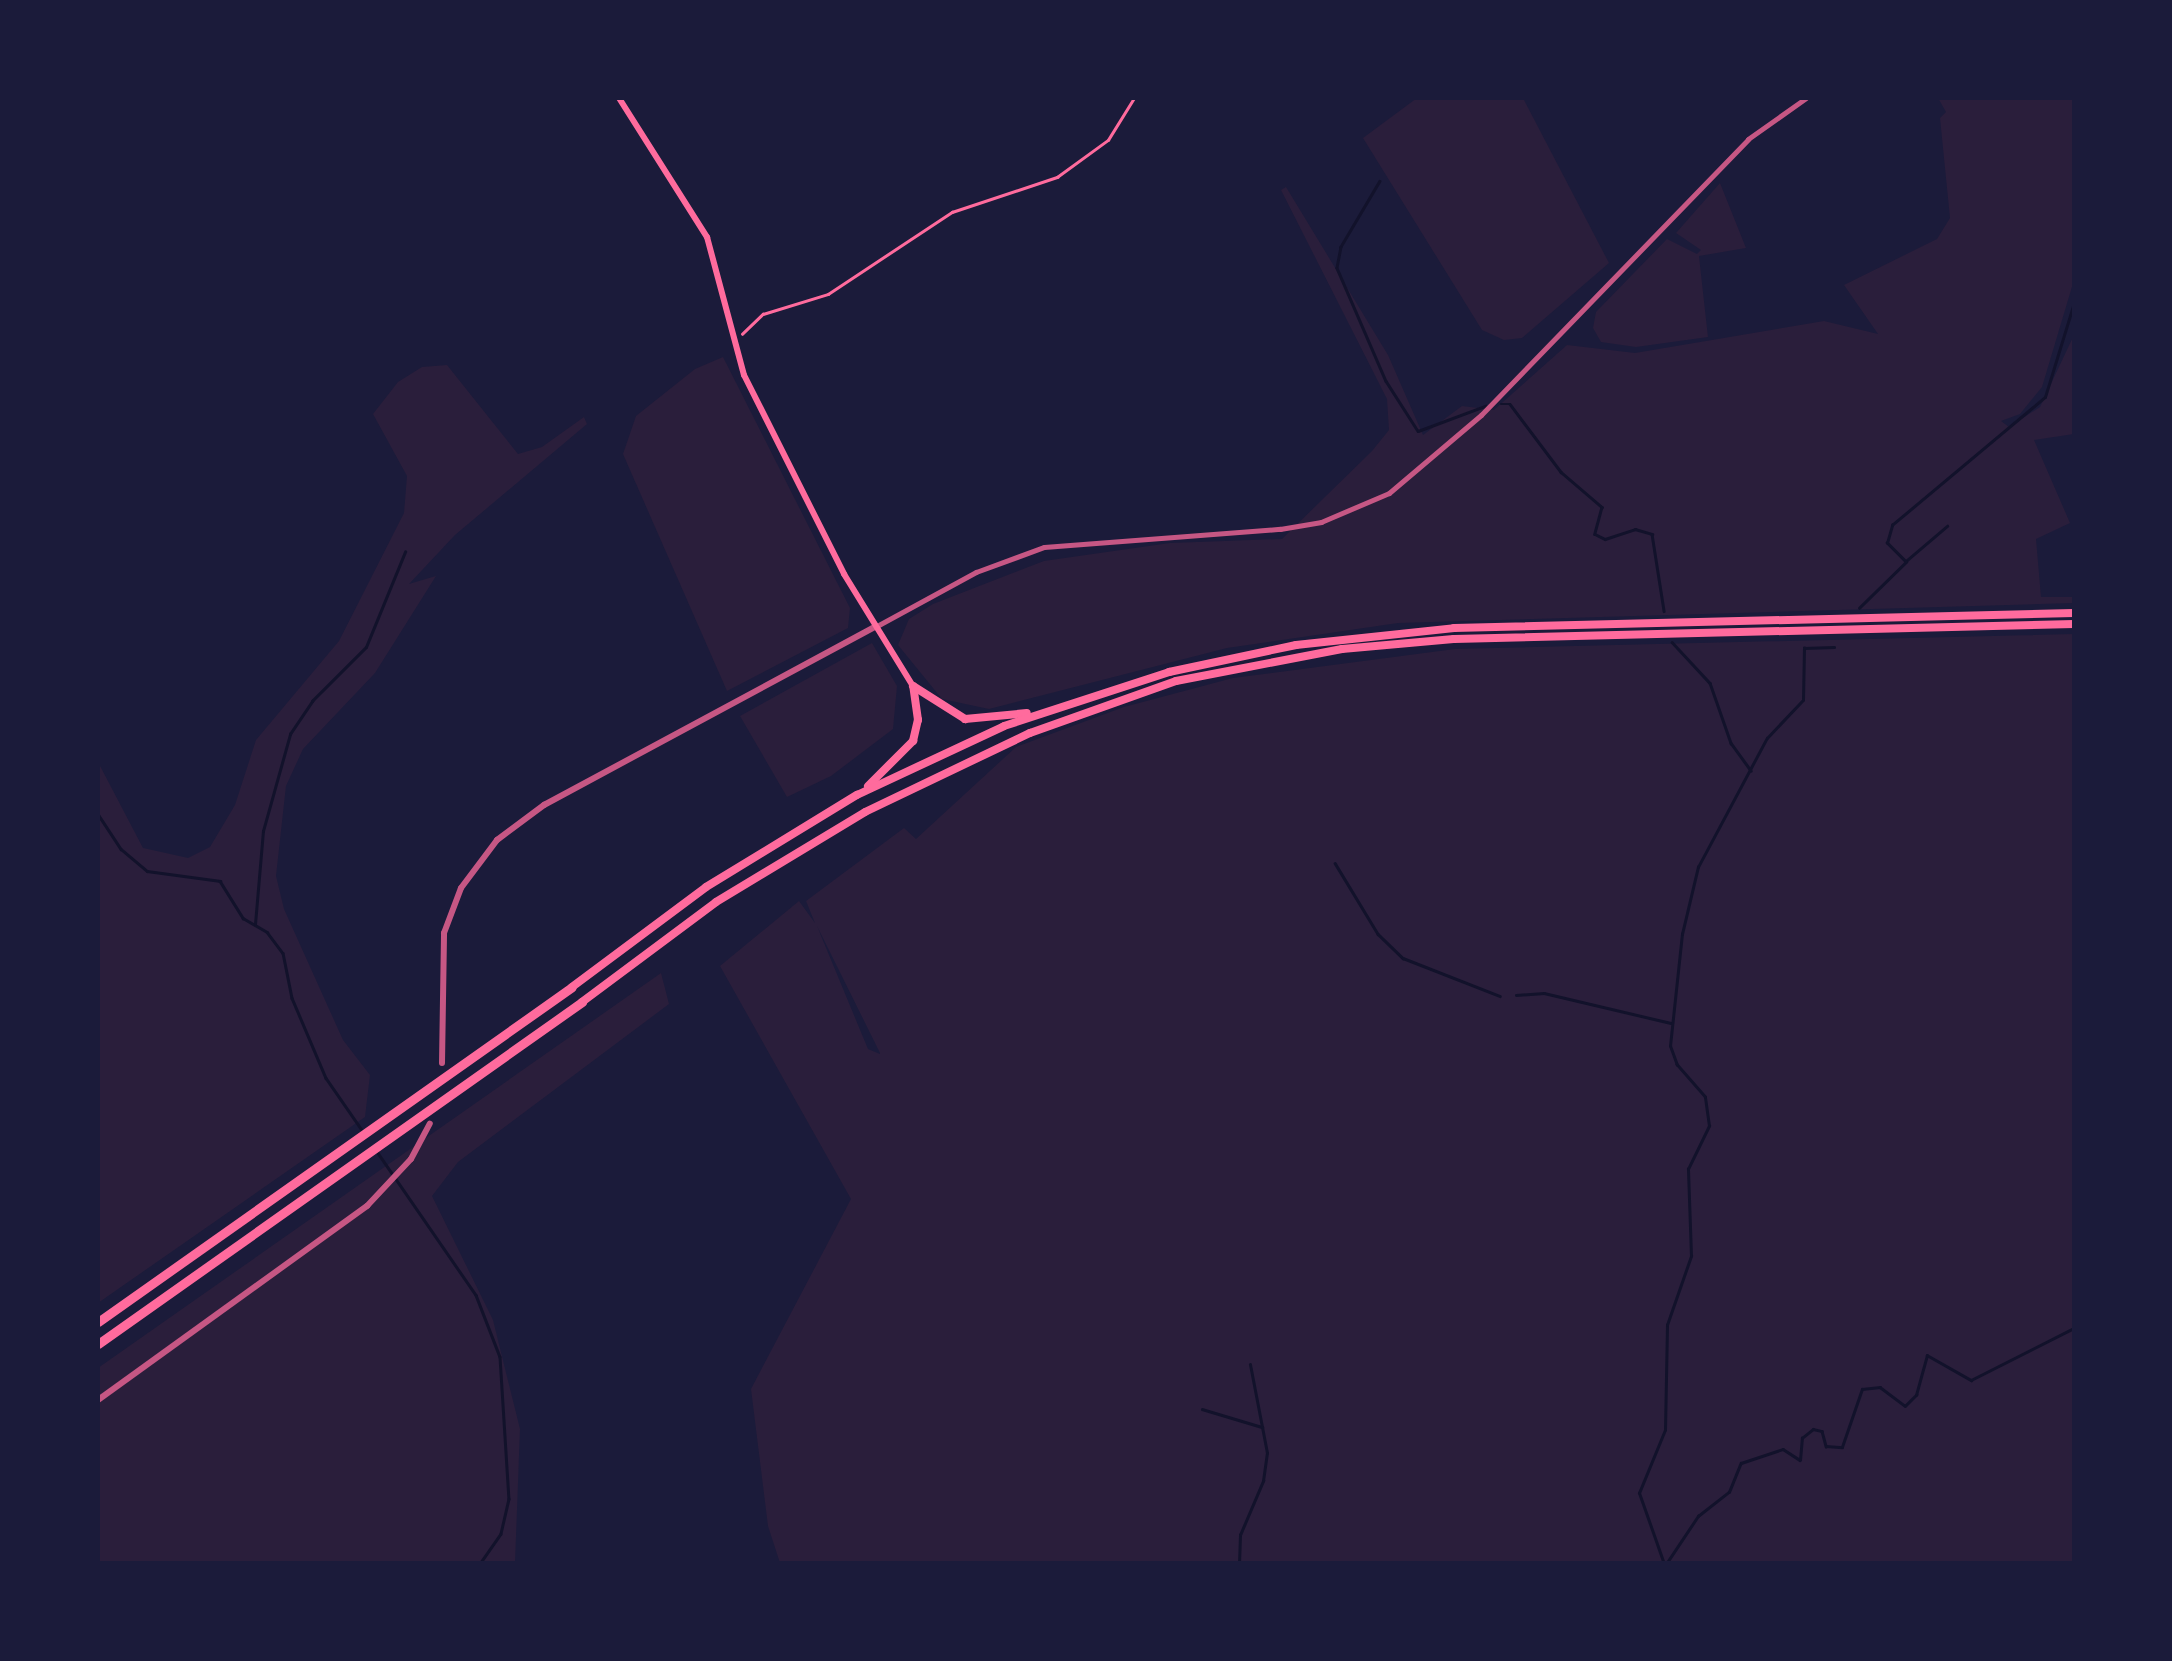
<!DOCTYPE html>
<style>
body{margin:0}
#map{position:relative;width:2172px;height:1661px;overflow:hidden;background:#1b1b3a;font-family:"Open Sans",sans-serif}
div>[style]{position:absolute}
.green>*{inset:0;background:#2a1e3b}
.stream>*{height:2.5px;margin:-1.25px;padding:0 1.25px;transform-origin:1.25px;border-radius:1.25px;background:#12122b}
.path>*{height:2.5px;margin:-1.25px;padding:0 1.25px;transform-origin:1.25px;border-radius:1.25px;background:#ff6b9d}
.minor>*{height:5px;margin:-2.5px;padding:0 2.5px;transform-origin:2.5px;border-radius:2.5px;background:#c65784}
.tertiary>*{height:6px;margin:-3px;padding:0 3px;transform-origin:3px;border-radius:3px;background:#c65784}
.secondary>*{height:6px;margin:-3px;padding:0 3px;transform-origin:3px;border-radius:3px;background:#ff6b9d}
.trunk>*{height:8px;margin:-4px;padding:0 4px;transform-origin:4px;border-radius:4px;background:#ff6b9d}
.motorway>*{height:9px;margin:-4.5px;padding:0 4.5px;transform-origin:4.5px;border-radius:4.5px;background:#ff6b9d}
span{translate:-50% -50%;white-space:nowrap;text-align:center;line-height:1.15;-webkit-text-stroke:10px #1b1b3a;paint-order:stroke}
.frame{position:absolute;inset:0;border:100px solid #1b1b3a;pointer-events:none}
</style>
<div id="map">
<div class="green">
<i style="clip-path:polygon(1417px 98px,1523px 98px,1609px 263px,1522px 338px,1504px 340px,1482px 330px,1363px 138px)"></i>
<i style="clip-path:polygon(1938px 98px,2074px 98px,2074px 280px,2042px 387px,2020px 414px,2001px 421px,2009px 427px,2040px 407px,2074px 335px,2074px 434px,2034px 440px,2070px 523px,2036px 539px,2041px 597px,2074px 597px,2074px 603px,1398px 623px,1227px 648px,989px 709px,942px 699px,898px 645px,909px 619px,933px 604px,1044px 561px,1170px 543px,1282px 539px,1372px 451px,1389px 430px,1387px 399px,1281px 190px,1286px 187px,1388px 355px,1423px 435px,1462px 406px,1494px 410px,1567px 345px,1635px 353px,1824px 321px,1878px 334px,1844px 285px,1937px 239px,1950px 218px,1940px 118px,1946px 112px)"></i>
<i style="clip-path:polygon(1720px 183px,1746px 248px,1699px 256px,1708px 337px,1636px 347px,1601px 342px,1593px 328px,1596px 312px,1667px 239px,1697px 254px,1701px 250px,1676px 233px)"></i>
<i style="clip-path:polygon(723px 357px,850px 608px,848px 628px,727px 691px,623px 454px,636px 416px,695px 369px)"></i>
<i style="clip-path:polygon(447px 365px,518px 454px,542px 447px,584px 417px,587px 424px,455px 535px,409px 584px,436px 576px,375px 673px,303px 749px,286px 786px,276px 876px,284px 909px,343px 1040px,370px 1075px,365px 1117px,98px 1303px,98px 762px,143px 848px,188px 858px,210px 847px,235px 805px,256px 740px,339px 641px,404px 513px,407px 476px,373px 414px,398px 382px,422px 367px)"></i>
<i style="clip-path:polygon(evenodd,2074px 634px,2074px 1563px,780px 1563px,768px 1526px,751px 1389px,851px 1199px,720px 966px,799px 901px,815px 923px,806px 901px,904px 828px,916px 839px,1016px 747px,1124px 707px,1233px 678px,1455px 649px,2074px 634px,817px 926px,880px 1053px,880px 1054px,868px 1049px,817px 926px)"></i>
<i style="clip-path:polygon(872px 643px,897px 686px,893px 729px,831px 776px,787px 797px,740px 716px)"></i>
<i style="clip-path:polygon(661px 973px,669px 1004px,458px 1162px,432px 1196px,493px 1320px,520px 1429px,515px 1563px,98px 1564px,98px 1368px)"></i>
</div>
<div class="stream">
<i style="left:1380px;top:181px;width:77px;rotate:120.6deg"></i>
<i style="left:1341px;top:247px;width:21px;rotate:101deg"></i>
<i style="left:1337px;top:268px;width:123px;rotate:66.6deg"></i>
<i style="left:1386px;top:381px;width:59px;rotate:57.4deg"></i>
<i style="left:1418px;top:431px;width:72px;rotate:-20.5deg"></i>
<i style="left:1501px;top:404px;width:9px"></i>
<i style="left:1510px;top:404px;width:85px;rotate:53.1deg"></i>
<i style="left:1561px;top:472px;width:54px;rotate:40.5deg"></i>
<i style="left:1602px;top:507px;width:28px;rotate:105deg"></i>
<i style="left:1595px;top:534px;width:11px;rotate:27deg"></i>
<i style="left:1605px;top:539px;width:32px;rotate:-18deg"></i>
<i style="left:1635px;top:529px;width:18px;rotate:16deg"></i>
<i style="left:1652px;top:534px;width:78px;rotate:81.1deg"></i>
<i style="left:1906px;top:561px;width:54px;rotate:-40.5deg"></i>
<i style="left:1859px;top:608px;width:66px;rotate:-44.4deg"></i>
<i style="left:1906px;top:562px;width:27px;rotate:-135deg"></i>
<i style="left:1887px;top:543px;width:19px;rotate:-74deg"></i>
<i style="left:1892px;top:525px;width:199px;rotate:-39.9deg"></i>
<i style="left:2045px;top:397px;width:98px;rotate:-72.9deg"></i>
<i style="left:1672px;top:642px;width:56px;rotate:47.2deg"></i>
<i style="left:1710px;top:683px;width:64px;rotate:70.7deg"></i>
<i style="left:1731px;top:743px;width:34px;rotate:54deg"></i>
<i style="left:98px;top:814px;width:42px;rotate:56.7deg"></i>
<i style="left:121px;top:849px;width:34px;rotate:40deg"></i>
<i style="left:147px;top:871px;width:74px;rotate:7.8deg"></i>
<i style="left:220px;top:881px;width:44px;rotate:58.1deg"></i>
<i style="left:243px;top:918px;width:28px;rotate:30deg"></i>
<i style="left:267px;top:932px;width:26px;rotate:53deg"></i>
<i style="left:283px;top:953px;width:46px;rotate:78.7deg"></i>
<i style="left:292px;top:998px;width:87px;rotate:67deg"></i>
<i style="left:326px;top:1078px;width:63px;rotate:55.3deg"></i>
<i style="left:1335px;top:863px;width:83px;rotate:58.8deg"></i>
<i style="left:1378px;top:934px;width:35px;rotate:44deg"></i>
<i style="left:1403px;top:958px;width:104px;rotate:21.4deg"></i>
<i style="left:255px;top:924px;width:93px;rotate:-85.1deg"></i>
<i style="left:263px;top:831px;width:101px;rotate:-74.4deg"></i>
<i style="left:290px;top:734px;width:40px;rotate:-56deg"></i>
<i style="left:312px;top:701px;width:76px;rotate:-45deg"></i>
<i style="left:366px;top:647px;width:103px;rotate:-67.7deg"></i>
<i style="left:1516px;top:995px;width:28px;rotate:-4deg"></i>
<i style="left:1544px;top:993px;width:130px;rotate:13.3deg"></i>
<i style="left:378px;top:1153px;width:173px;rotate:55.4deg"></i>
<i style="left:476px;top:1295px;width:66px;rotate:68.8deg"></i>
<i style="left:500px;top:1357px;width:142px;rotate:86.4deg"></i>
<i style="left:509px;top:1499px;width:36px;rotate:103deg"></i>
<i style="left:501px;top:1534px;width:37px;rotate:125deg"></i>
<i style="left:1202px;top:1409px;width:63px;rotate:16.7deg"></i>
<i style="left:1239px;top:1564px;width:29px;rotate:-88deg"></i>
<i style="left:1240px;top:1535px;width:59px;rotate:-66.9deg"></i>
<i style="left:1263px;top:1481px;width:28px;rotate:-82deg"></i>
<i style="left:1267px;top:1453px;width:90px;rotate:-100.9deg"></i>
<i style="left:1664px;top:1564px;width:75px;rotate:-109.4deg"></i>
<i style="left:1639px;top:1493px;width:68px;rotate:-67.6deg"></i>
<i style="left:1665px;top:1430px;width:105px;rotate:-88.9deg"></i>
<i style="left:1667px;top:1325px;width:73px;rotate:-70.8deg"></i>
<i style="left:1691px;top:1256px;width:87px;rotate:-92deg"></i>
<i style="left:1688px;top:1169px;width:48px;rotate:-64deg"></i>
<i style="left:1709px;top:1126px;width:29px;rotate:-98deg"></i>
<i style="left:1705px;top:1097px;width:43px;rotate:-131.2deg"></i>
<i style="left:1677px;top:1065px;width:20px;rotate:-110deg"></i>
<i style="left:1670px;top:1046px;width:113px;rotate:-83.9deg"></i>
<i style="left:1682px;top:934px;width:69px;rotate:-76.6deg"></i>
<i style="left:1698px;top:867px;width:146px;rotate:-61.9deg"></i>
<i style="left:1767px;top:738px;width:52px;rotate:-46.5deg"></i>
<i style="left:1803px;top:700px;width:52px;rotate:-88.9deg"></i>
<i style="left:1804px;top:648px;width:30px;rotate:-2deg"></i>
<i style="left:1666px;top:1564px;width:58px;rotate:-56.3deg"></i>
<i style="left:1698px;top:1516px;width:39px;rotate:-38deg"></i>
<i style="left:1729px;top:1492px;width:31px;rotate:-68deg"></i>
<i style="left:1741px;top:1463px;width:44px;rotate:-18.4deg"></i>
<i style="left:1783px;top:1449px;width:20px;rotate:33deg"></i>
<i style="left:1800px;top:1460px;width:22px;rotate:-85deg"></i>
<i style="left:1802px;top:1438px;width:14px;rotate:-39deg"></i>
<i style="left:1813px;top:1429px;width:9px;rotate:13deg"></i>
<i style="left:1822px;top:1431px;width:16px;rotate:75deg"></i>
<i style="left:1826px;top:1446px;width:16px;rotate:4deg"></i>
<i style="left:1842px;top:1447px;width:61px;rotate:-71deg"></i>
<i style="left:1862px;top:1389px;width:18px;rotate:-6deg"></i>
<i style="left:1880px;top:1387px;width:31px;rotate:37deg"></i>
<i style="left:1905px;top:1406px;width:16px;rotate:-45deg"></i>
<i style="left:1916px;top:1395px;width:41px;rotate:-74.6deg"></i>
<i style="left:1927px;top:1355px;width:51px;rotate:29.6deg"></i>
<i style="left:1971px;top:1380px;width:115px;rotate:-26.8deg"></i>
</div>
<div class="path">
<i style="left:742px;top:334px;width:29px;rotate:-44deg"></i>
<i style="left:763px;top:314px;width:68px;rotate:-17.1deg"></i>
<i style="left:828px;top:294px;width:149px;rotate:-33.5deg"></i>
<i style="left:952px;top:212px;width:111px;rotate:-18.4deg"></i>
<i style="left:1057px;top:177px;width:63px;rotate:-36deg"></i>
<i style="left:1108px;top:140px;width:49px;rotate:-58.2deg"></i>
</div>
<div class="minor">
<i style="left:875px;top:627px;width:115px;rotate:-28.6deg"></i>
<i style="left:976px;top:572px;width:72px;rotate:-20.2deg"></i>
<i style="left:1044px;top:547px;width:237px;rotate:-4.4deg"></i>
<i style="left:1280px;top:529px;width:42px;rotate:-9.7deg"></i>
<i style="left:1321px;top:522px;width:74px;rotate:-23.1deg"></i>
<i style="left:1389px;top:493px;width:121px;rotate:-40.3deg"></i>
<i style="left:1481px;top:415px;width:384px;rotate:-45.9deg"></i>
<i style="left:1748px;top:139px;width:71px;rotate:-35.3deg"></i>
</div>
<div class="tertiary">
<i style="left:442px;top:1063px;width:130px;rotate:-89.1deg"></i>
<i style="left:444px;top:933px;width:48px;rotate:-69.3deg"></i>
<i style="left:461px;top:888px;width:60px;rotate:-53.1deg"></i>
<i style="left:497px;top:840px;width:59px;rotate:-36.7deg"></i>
<i style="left:544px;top:805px;width:376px;rotate:-28.3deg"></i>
<i style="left:98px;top:1400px;width:332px;rotate:-35.8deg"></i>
<i style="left:367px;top:1206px;width:64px;rotate:-46.9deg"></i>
<i style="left:411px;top:1159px;width:40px;rotate:-62deg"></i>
</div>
<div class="secondary">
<i style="left:619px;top:98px;width:165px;rotate:57.7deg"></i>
<i style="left:707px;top:237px;width:143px;rotate:75deg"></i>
<i style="left:744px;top:375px;width:223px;rotate:63.3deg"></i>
<i style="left:844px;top:574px;width:132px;rotate:58.4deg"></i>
</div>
<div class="trunk">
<i style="left:913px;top:686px;width:62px;rotate:32.4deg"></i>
<i style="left:965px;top:719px;width:62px;rotate:-5.5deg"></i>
<i style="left:868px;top:786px;width:64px;rotate:-45deg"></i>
<i style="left:913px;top:741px;width:22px;rotate:-77deg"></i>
<i style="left:918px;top:720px;width:34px;rotate:-98deg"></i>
<i style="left:572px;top:987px;width:167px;rotate:-36.7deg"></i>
<i style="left:706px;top:887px;width:177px;rotate:-31.4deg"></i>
<i style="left:857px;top:795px;width:162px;rotate:-25.1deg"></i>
<i style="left:1004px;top:726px;width:174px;rotate:-18.1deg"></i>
<i style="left:1169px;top:672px;width:130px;rotate:-12deg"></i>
<i style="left:1296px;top:645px;width:159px;rotate:-6.1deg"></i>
<i style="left:1454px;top:628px;width:620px;rotate:-1.39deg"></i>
<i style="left:582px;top:1002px;width:167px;rotate:-36.7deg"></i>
<i style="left:716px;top:902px;width:174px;rotate:-31.1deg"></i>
<i style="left:865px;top:812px;width:183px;rotate:-25.6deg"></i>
<i style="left:1030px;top:733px;width:155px;rotate:-19.6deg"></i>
<i style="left:1176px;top:681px;width:169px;rotate:-10.9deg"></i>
<i style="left:1342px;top:649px;width:112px;rotate:-5.1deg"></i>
<i style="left:1454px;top:639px;width:620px;rotate:-1.39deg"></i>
</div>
<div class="motorway">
<i style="left:98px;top:1322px;width:580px;rotate:-35.25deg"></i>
<i style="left:98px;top:1344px;width:593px;rotate:-35.25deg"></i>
</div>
<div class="frame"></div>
</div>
